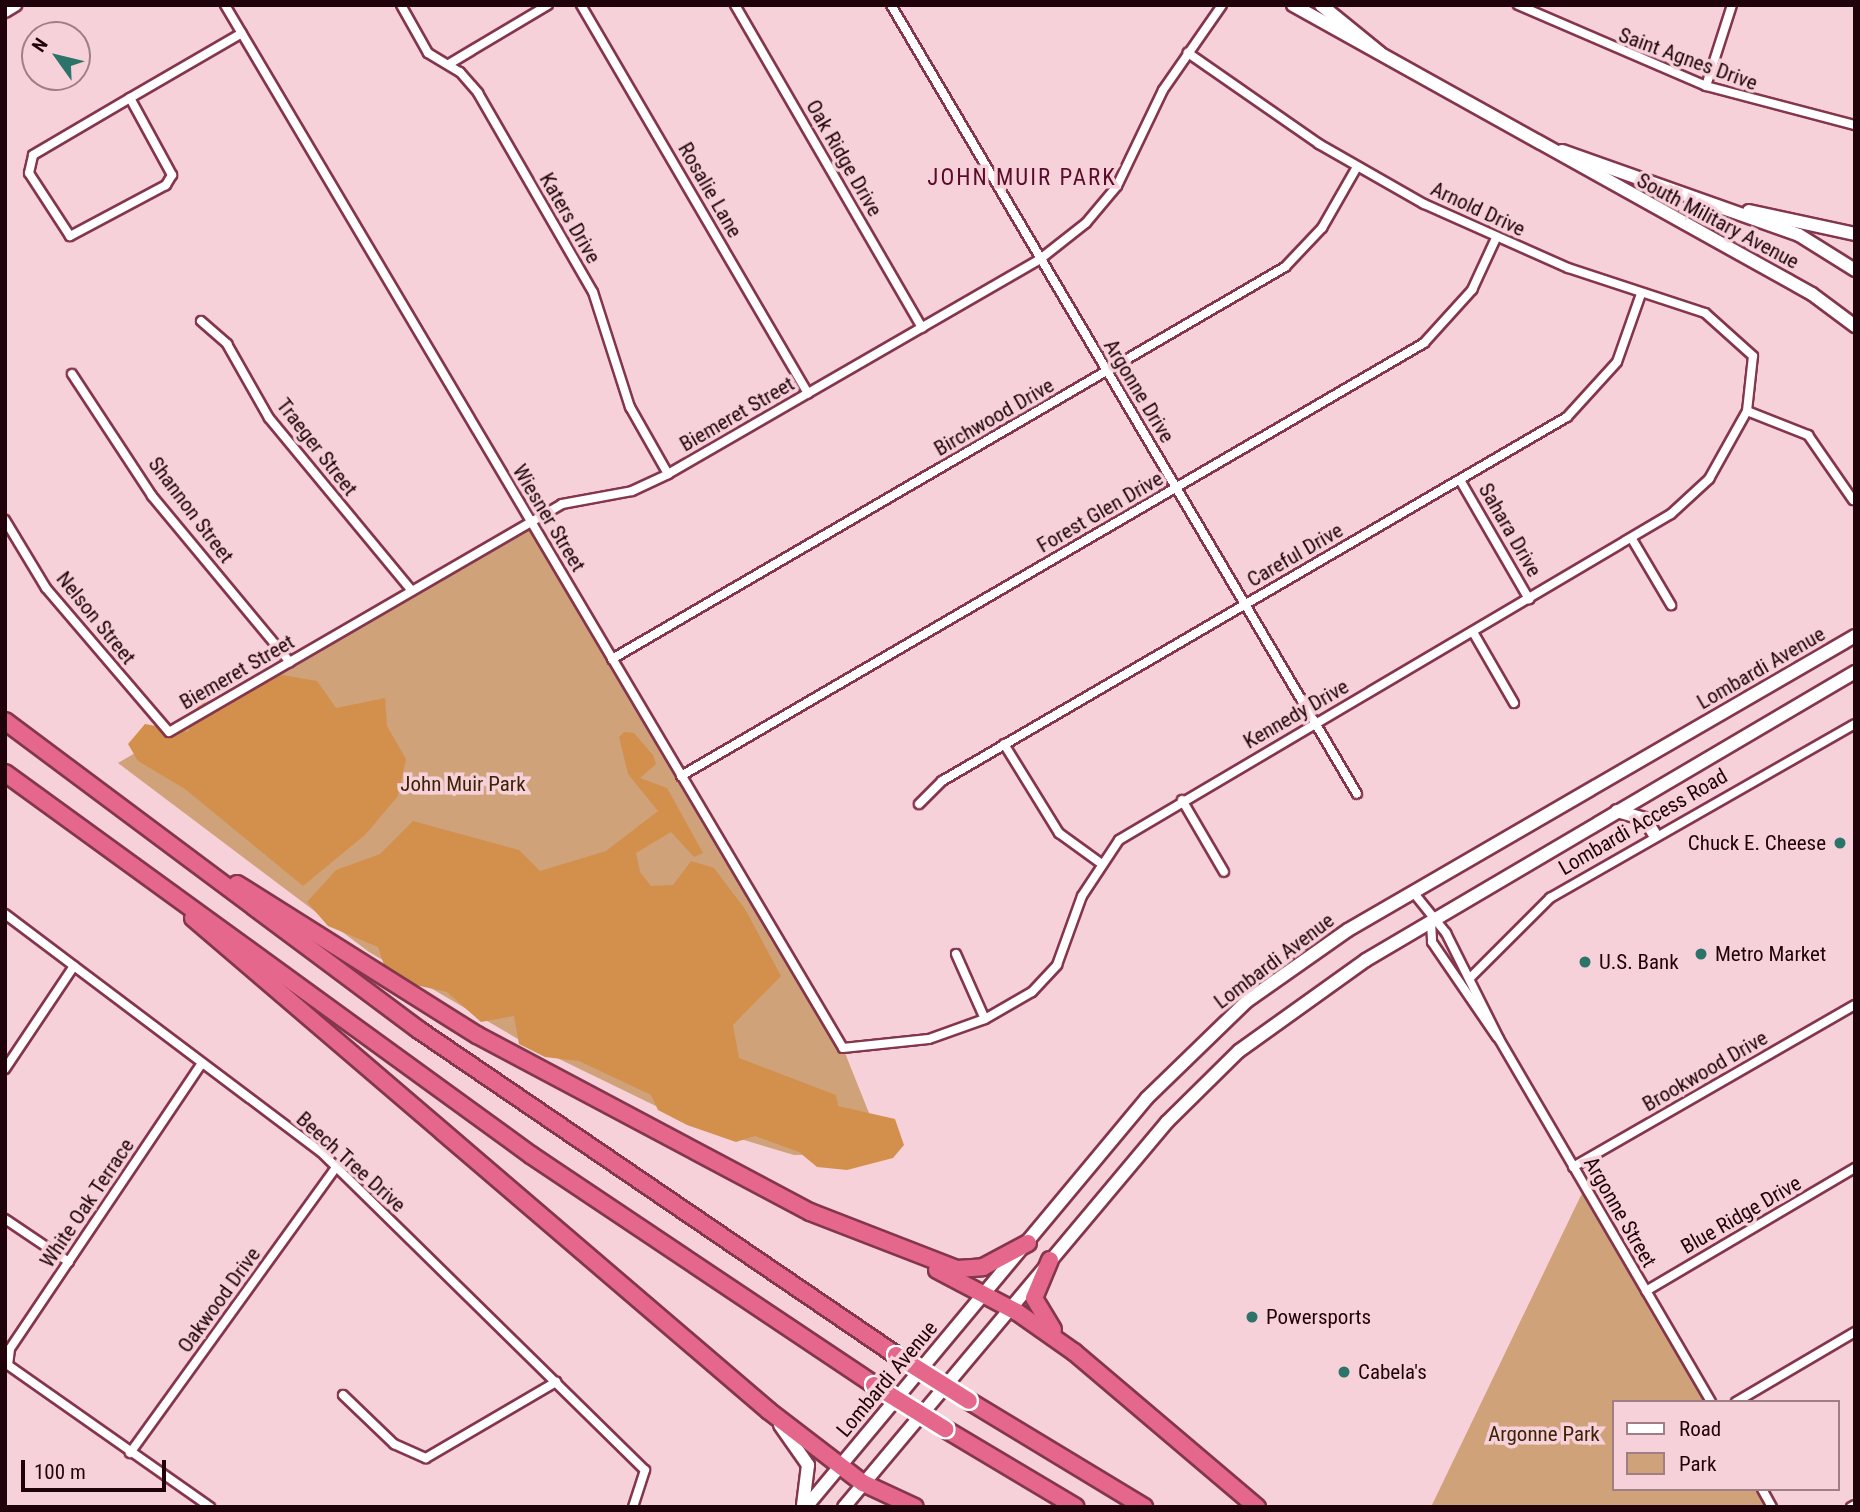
<!DOCTYPE html>
<style>
body{margin:0}
#map{position:relative;width:1860px;height:1512px;overflow:hidden;background:#f7d1d9;font-family:"Roboto Condensed",sans-serif}
div>[style]{position:absolute}
.green>*{inset:0;background:#cfa279}
.forest>*{inset:0;background:#d3904d}
.roads{filter:drop-shadow(2px 0 #84364d) drop-shadow(-2px 0 #84364d) drop-shadow(0 2px #84364d) drop-shadow(0 -2px #84364d)}
.street>*{height:8px;margin:-4px;padding:0 4px;transform-origin:4px;border-radius:4px;background:#fff}
.secondary>*{height:12px;margin:-6px;padding:0 6px;transform-origin:6px;border-radius:6px;background:#fff}
.highway>*{height:16px;margin:-8px;padding:0 8px;transform-origin:8px;border-radius:8px;background:#e5678c}
.bridges{filter:drop-shadow(2px 0 #fff) drop-shadow(-2px 0 #fff) drop-shadow(0 2px #fff) drop-shadow(0 -2px #fff)}
.highway-bridge>*{height:16px;margin:-8px;padding:0 8px;transform-origin:8px;border-radius:8px;background:#e5678c}
.dots>*{width:19px;height:19px;translate:-50% -50%;box-sizing:border-box;border:4px solid #f7d1d9;border-radius:50%}
span{translate:-50% -50%;white-space:nowrap;text-align:center;line-height:1.15;-webkit-text-stroke:7px #f7d1d9;paint-order:stroke}
.street-label{font-size:21px;color:#1f020a}
.park-label{font-size:21px;color:#3d2305}
.poi-label{font-size:21px;color:#1f020a}
.right{translate:-100% -50%;text-align:right}
.left{translate:0 -50%;text-align:left}
.neighbourhood-label{font-size:23px;color:#590d2a;letter-spacing:2px}
.frame{position:absolute;inset:0;border:7px solid #1f020a;pointer-events:none}
.legend{position:absolute;left:1612px;top:1400px;width:228px;height:91px;box-sizing:border-box;background:#f7d1d9;border:2px solid #a17e86;margin:0;padding:9px 12px;list-style:none;font-size:21px;color:#1f020a}
.legend li{display:flex;align-items:center;gap:14px;height:35px}
.legend b{width:35px;border:2px solid #a17e86}
.north{position:absolute;left:21px;top:21px;width:70px;height:70px;box-sizing:border-box;background:#f7d1d9;border:2px solid #a17e86;border-radius:50%;rotate:304deg;font-size:19px;font-weight:700;line-height:28px;text-align:center;color:#1f020a}
.north::after{content:'';display:block;margin:auto;width:24px;height:32px;background:#2c736a;clip-path:polygon(50% 0,100% 100%,50% 72%,0 100%)}
.scale{position:absolute;left:21px;top:1460px;width:145px;height:32px;box-sizing:border-box;border:4px solid #1f020a;border-top:0;padding-left:9px;font-size:21px;line-height:24px;white-space:nowrap;color:#1f020a;-webkit-text-stroke:5px #f7d1d9;paint-order:stroke}
</style>
<div id="map">
<div class="green">
<i style="clip-path:polygon(531px 522px,843px 1048px,885px 1153px,794px 1155px,697px 1126px,518px 1039px,369px 952px,118px 763px)"></i>
<i style="clip-path:polygon(1585px 1187px,1707px 1402px,1613px 1402px,1613px 1489px,1757px 1489px,1767px 1507px,1431px 1507px)"></i>
</div>
<div class="forest">
<i style="clip-path:polygon(282px 675px,317px 681px,336px 708px,385px 698px,387px 726px,406px 759px,398px 796px,366px 834px,303px 886px,185px 789px,138px 761px,128px 744px,145px 724px,188px 732px,198px 705px)"></i>
<i style="clip-path:polygon(624px 732px,634px 733px,653px 755px,656px 764px,640px 778px,667px 788px,703px 853px,694px 857px,671px 832px,636px 853px,640px 872px,651px 886px,673px 885px,691px 861px,714px 868px,745px 909px,781px 976px,733px 1025px,739px 1058px,836px 1095px,838px 1106px,895px 1119px,904px 1145px,893px 1158px,847px 1170px,817px 1167px,799px 1152px,755px 1136px,736px 1142px,687px 1125px,658px 1110px,651px 1095px,579px 1061px,545px 1057px,519px 1044px,514px 1016px,481px 1022px,447px 992px,411px 984px,384px 965px,378px 947px,328px 926px,307px 902px,336px 870px,380px 854px,413px 821px,519px 850px,540px 871px,606px 851px,658px 811px,628px 774px,619px 737px)"></i>
</div>
<div class="roads">
<div class="street">
<i style="left:225px;top:5px;width:1212px;rotate:59.35deg"></i>
<i style="left:843px;top:1048px;width:86px;rotate:-6deg"></i>
<i style="left:929px;top:1039px;width:59px;rotate:-19.7deg"></i>
<i style="left:985px;top:1019px;width:54px;rotate:-29.9deg"></i>
<i style="left:1032px;top:992px;width:37px;rotate:-47deg"></i>
<i style="left:1057px;top:965px;width:73px;rotate:-70.1deg"></i>
<i style="left:1082px;top:896px;width:67px;rotate:-56.5deg"></i>
<i style="left:1119px;top:840px;width:641px;rotate:-30.57deg"></i>
<i style="left:1671px;top:514px;width:52px;rotate:-42.6deg"></i>
<i style="left:1709px;top:479px;width:78px;rotate:-60.8deg"></i>
<i style="left:1747px;top:411px;width:55px;rotate:-83.8deg"></i>
<i style="left:1753px;top:356px;width:64px;rotate:-138.1deg"></i>
<i style="left:1705px;top:313px;width:144px;rotate:-161.8deg"></i>
<i style="left:1568px;top:268px;width:158px;rotate:-156deg"></i>
<i style="left:1424px;top:204px;width:121px;rotate:-150.3deg"></i>
<i style="left:1319px;top:144px;width:160px;rotate:-145.2deg"></i>
<i style="left:401px;top:5px;width:55px;rotate:60.6deg"></i>
<i style="left:428px;top:53px;width:37px;rotate:31deg"></i>
<i style="left:460px;top:72px;width:28px;rotate:49deg"></i>
<i style="left:478px;top:93px;width:230px;rotate:60deg"></i>
<i style="left:593px;top:292px;width:121px;rotate:72.2deg"></i>
<i style="left:630px;top:407px;width:77px;rotate:60.4deg"></i>
<i style="left:581px;top:5px;width:450px;rotate:59.7deg"></i>
<i style="left:735px;top:5px;width:373px;rotate:59.9deg"></i>
<i style="left:891px;top:5px;width:916px;rotate:59.43deg"></i>
<i style="left:1518px;top:5px;width:205px;rotate:23.3deg"></i>
<i style="left:1706px;top:86px;width:154px;rotate:14.7deg"></i>
<i style="left:449px;top:64px;width:115px;rotate:-30.8deg"></i>
<i style="left:1706px;top:86px;width:85px;rotate:-72.2deg"></i>
<i style="left:130px;top:98px;width:88px;rotate:61.4deg"></i>
<i style="left:172px;top:175px;width:12px;rotate:121deg"></i>
<i style="left:166px;top:185px;width:109px;rotate:152deg"></i>
<i style="left:70px;top:236px;width:75px;rotate:-123.1deg"></i>
<i style="left:29px;top:173px;width:18px;rotate:-77deg"></i>
<i style="left:33px;top:155px;width:113px;rotate:-30.4deg"></i>
<i style="left:130px;top:98px;width:129px;rotate:-30.1deg"></i>
<i style="left:201px;top:321px;width:35px;rotate:41deg"></i>
<i style="left:227px;top:344px;width:85px;rotate:60.4deg"></i>
<i style="left:269px;top:418px;width:224px;rotate:50.4deg"></i>
<i style="left:72px;top:374px;width:146px;rotate:56.7deg"></i>
<i style="left:152px;top:496px;width:216px;rotate:50.3deg"></i>
<i style="left:1747px;top:411px;width:66px;rotate:21.5deg"></i>
<i style="left:1808px;top:435px;width:79px;rotate:55.3deg"></i>
<i style="left:1460px;top:480px;width:138px;rotate:59.9deg"></i>
<i style="left:5px;top:520px;width:79px;rotate:58.9deg"></i>
<i style="left:46px;top:588px;width:189px;rotate:49.5deg"></i>
<i style="left:169px;top:732px;width:454px;rotate:-30.1deg"></i>
<i style="left:562px;top:504px;width:71px;rotate:-10.5deg"></i>
<i style="left:632px;top:491px;width:40px;rotate:-25deg"></i>
<i style="left:668px;top:474px;width:428px;rotate:-30deg"></i>
<i style="left:1039px;top:260px;width:60px;rotate:-38.2deg"></i>
<i style="left:1086px;top:223px;width:48px;rotate:-50deg"></i>
<i style="left:1117px;top:186px;width:106px;rotate:-64.4deg"></i>
<i style="left:1163px;top:90px;width:103px;rotate:-55.2deg"></i>
<i style="left:1632px;top:539px;width:77px;rotate:59.4deg"></i>
<i style="left:1473px;top:632px;width:82px;rotate:60deg"></i>
<i style="left:612px;top:659px;width:779px;rotate:-30.22deg"></i>
<i style="left:1285px;top:267px;width:54px;rotate:-46.5deg"></i>
<i style="left:1322px;top:228px;width:70px;rotate:-60.2deg"></i>
<i style="left:1004px;top:744px;width:105px;rotate:58.3deg"></i>
<i style="left:1059px;top:833px;width:49px;rotate:35.9deg"></i>
<i style="left:681px;top:776px;width:860px;rotate:-30.23deg"></i>
<i style="left:1424px;top:343px;width:72px;rotate:-47.8deg"></i>
<i style="left:1472px;top:290px;width:57px;rotate:-65.2deg"></i>
<i style="left:1182px;top:800px;width:83px;rotate:59.7deg"></i>
<i style="left:919px;top:804px;width:33px;rotate:-45deg"></i>
<i style="left:942px;top:781px;width:723px;rotate:-30.22deg"></i>
<i style="left:1567px;top:417px;width:74px;rotate:-47.7deg"></i>
<i style="left:1617px;top:362px;width:72px;rotate:-70.6deg"></i>
<i style="left:1413px;top:892px;width:53px;rotate:51.2deg"></i>
<i style="left:1446px;top:933px;width:119px;rotate:63.4deg"></i>
<i style="left:1499px;top:1039px;width:420px;rotate:59.7deg"></i>
<i style="left:5px;top:914px;width:396px;rotate:37deg"></i>
<i style="left:321px;top:1152px;width:454px;rotate:44.5deg"></i>
<i style="left:645px;top:1470px;width:39px;rotate:108deg"></i>
<i style="left:1431px;top:921px;width:21px;rotate:87deg"></i>
<i style="left:1432px;top:942px;width:115px;rotate:55.6deg"></i>
<i style="left:956px;top:954px;width:71px;rotate:66deg"></i>
<i style="left:1471px;top:977px;width:112px;rotate:-45deg"></i>
<i style="left:1550px;top:898px;width:351px;rotate:-29.7deg"></i>
<i style="left:202px;top:1063px;width:344px;rotate:123.9deg"></i>
<i style="left:10px;top:1349px;width:16px;rotate:97deg"></i>
<i style="left:8px;top:1365px;width:247px;rotate:35.1deg"></i>
<i style="left:5px;top:1069px;width:124px;rotate:-56.2deg"></i>
<i style="left:1573px;top:1167px;width:325px;rotate:-29.9deg"></i>
<i style="left:5px;top:1219px;width:77px;rotate:33.9deg"></i>
<i style="left:1646px;top:1291px;width:243px;rotate:-30.5deg"></i>
<i style="left:343px;top:1395px;width:71px;rotate:43.9deg"></i>
<i style="left:394px;top:1444px;width:35px;rotate:24deg"></i>
<i style="left:426px;top:1458px;width:151px;rotate:-30.3deg"></i>
<i style="left:1736px;top:1402px;width:138px;rotate:-30.5deg"></i>
<i style="left:130px;top:1453px;width:352px;rotate:-54.2deg"></i>
<i style="left:1762px;top:1489px;width:21px;rotate:61deg"></i>
<i style="left:1851px;top:1507px;width:4px;rotate:-27deg"></i>
</div>
<div class="secondary">
<i style="left:1293px;top:5px;width:594px;rotate:29.11deg"></i>
<i style="left:1812px;top:294px;width:54px;rotate:36.7deg"></i>
<i style="left:1321px;top:5px;width:76px;rotate:39.1deg"></i>
<i style="left:5px;top:11px;width:12px;rotate:-31deg"></i>
<i style="left:1562px;top:151px;width:251px;rotate:19.5deg"></i>
<i style="left:1799px;top:235px;width:66px;rotate:32deg"></i>
<i style="left:1749px;top:211px;width:108px;rotate:12.2deg"></i>
<i style="left:1617px;top:811px;width:29px;rotate:16deg"></i>
<i style="left:1645px;top:819px;width:19px;rotate:58deg"></i>
<i style="left:780px;top:1425px;width:49px;rotate:55deg"></i>
<i style="left:808px;top:1465px;width:40px;rotate:97.1deg"></i>
<i style="left:806px;top:1507px;width:533px;rotate:-50.18deg"></i>
<i style="left:1147px;top:1098px;width:139px;rotate:-44.1deg"></i>
<i style="left:1247px;top:1001px;width:123px;rotate:-35.1deg"></i>
<i style="left:1348px;top:930px;width:586px;rotate:-30.11deg"></i>
<i style="left:844px;top:1507px;width:503px;rotate:-50deg"></i>
<i style="left:1167px;top:1122px;width:101px;rotate:-44.6deg"></i>
<i style="left:1239px;top:1051px;width:156px;rotate:-35.6deg"></i>
<i style="left:1366px;top:960px;width:568px;rotate:-30.5deg"></i>
</div>
<div class="highway">
<i style="left:5px;top:721px;width:517px;rotate:36.74deg"></i>
<i style="left:419px;top:1030px;width:577px;rotate:34.27deg"></i>
<i style="left:5px;top:773px;width:650px;rotate:35.99deg"></i>
<i style="left:531px;top:1155px;width:413px;rotate:33.8deg"></i>
<i style="left:237px;top:884px;width:284px;rotate:32.2deg"></i>
<i style="left:477px;top:1035px;width:377px;rotate:28deg"></i>
<i style="left:810px;top:1212px;width:158px;rotate:21.2deg"></i>
<i style="left:957px;top:1269px;width:26px;rotate:-4deg"></i>
<i style="left:983px;top:1267px;width:51px;rotate:-28.1deg"></i>
<i style="left:193px;top:918px;width:758px;rotate:40.56deg"></i>
<i style="left:769px;top:1411px;width:118px;rotate:37.5deg"></i>
<i style="left:863px;top:1483px;width:57px;rotate:24.8deg"></i>
<i style="left:1050px;top:1260px;width:41px;rotate:112.8deg"></i>
<i style="left:1034px;top:1298px;width:37px;rotate:59deg"></i>
<i style="left:937px;top:1270px;width:90px;rotate:27.7deg"></i>
<i style="left:1017px;top:1312px;width:70px;rotate:35.1deg"></i>
<i style="left:1074px;top:1352px;width:240px;rotate:40.3deg"></i>
<i style="left:969px;top:1401px;width:205px;rotate:31.2deg"></i>
<i style="left:945px;top:1429px;width:152px;rotate:30.8deg"></i>
</div>
</div>
<div class="bridges">
<div class="highway-bridge">
<i style="left:896px;top:1355px;width:86px;rotate:32.2deg"></i>
<i style="left:874px;top:1385px;width:84px;rotate:31.8deg"></i>
</div>
</div>
<div class="dots">
<i style="left:1840px;top:843px;background:#2c736a"></i>
<i style="left:1701px;top:954px;background:#2c736a"></i>
<i style="left:1585px;top:962px;background:#2c736a"></i>
<i style="left:1252px;top:1317px;background:#2c736a"></i>
<i style="left:1344px;top:1372px;background:#2c736a"></i>
</div>
<div class="street-label">
<span style="left:1688px;top:59px;rotate:20deg">Saint Agnes Drive</span>
<span style="left:844px;top:158px;rotate:60deg">Oak Ridge Drive</span>
<span style="left:710px;top:190px;rotate:60deg">Rosalie Lane</span>
<span style="left:1478px;top:209px;rotate:25deg">Arnold Drive</span>
<span style="left:570px;top:218px;rotate:60deg">Katers Drive</span>
<span style="left:1718px;top:221px;rotate:28deg">South Military Avenue</span>
<span style="left:1139px;top:391px;rotate:59deg">Argonne Drive</span>
<span style="left:737px;top:414px;rotate:-30deg">Biemeret Street</span>
<span style="left:994px;top:417px;rotate:-30deg">Birchwood Drive</span>
<span style="left:317px;top:447px;rotate:52deg">Traeger Street</span>
<span style="left:191px;top:510px;rotate:53deg">Shannon Street</span>
<span style="left:1100px;top:512px;rotate:-30deg">Forest Glen Drive</span>
<span style="left:549px;top:518px;rotate:59deg">Wiesner Street</span>
<span style="left:1510px;top:530px;rotate:60deg">Sahara Drive</span>
<span style="left:1295px;top:555px;rotate:-30deg">Careful Drive</span>
<span style="left:96px;top:618px;rotate:51deg">Nelson Street</span>
<span style="left:1761px;top:668px;rotate:-30deg">Lombardi Avenue</span>
<span style="left:237px;top:672px;rotate:-30deg">Biemeret Street</span>
<span style="left:1296px;top:714px;rotate:-30deg">Kennedy Drive</span>
<span style="left:1643px;top:822px;rotate:-30deg">Lombardi Access Road</span>
<span style="left:1274px;top:961px;rotate:-37deg">Lombardi Avenue</span>
<span style="left:1705px;top:1071px;rotate:-30deg">Brookwood Drive</span>
<span style="left:351px;top:1162px;rotate:42deg">Beech Tree Drive</span>
<span style="left:87px;top:1203px;rotate:-56deg">White Oak Terrace</span>
<span style="left:1620px;top:1212px;rotate:60deg">Argonne Street</span>
<span style="left:1741px;top:1215px;rotate:-30deg">Blue Ridge Drive</span>
<span style="left:219px;top:1300px;rotate:-54deg">Oakwood Drive</span>
<span style="left:887px;top:1379px;rotate:-50deg">Lombardi Avenue</span>
</div>
<div class="park-label">
<span style="left:463px;top:784px">John Muir Park</span>
<span style="left:1544px;top:1434px">Argonne Park</span>
</div>
<div class="poi-label">
<span class="right" style="left:1826px;top:843px">Chuck E. Cheese</span>
<span class="left" style="left:1715px;top:954px">Metro Market</span>
<span class="left" style="left:1599px;top:962px">U.S. Bank</span>
<span class="left" style="left:1266px;top:1317px">Powersports</span>
<span class="left" style="left:1358px;top:1372px">Cabela's</span>
</div>
<div class="neighbourhood-label">
<span style="left:1022px;top:178px">JOHN MUIR PARK</span>
</div>
<div class="frame"></div>
<ul class="legend">
<li><b style="height:9px;background:#fff"></b>Road</li>
<li><b style="height:19px;background:#cfa279"></b>Park</li>
</ul>
<div class="north">N</div>
<div class="scale">100 m</div>
</div>
